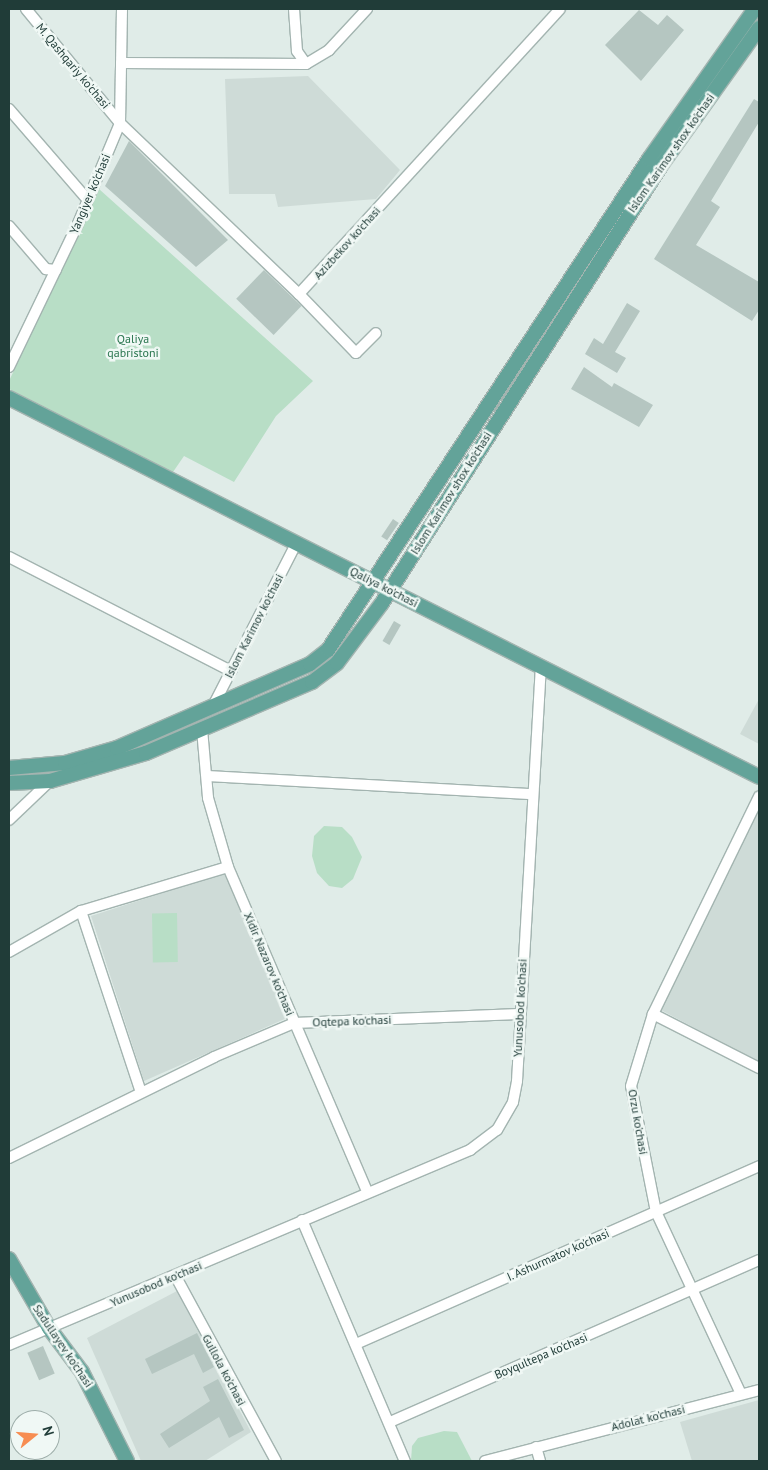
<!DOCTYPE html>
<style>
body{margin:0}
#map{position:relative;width:768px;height:1470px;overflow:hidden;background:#e0ece8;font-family:"PT Sans",sans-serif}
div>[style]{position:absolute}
.built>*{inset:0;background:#cedbd7}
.green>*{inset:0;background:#b8dec6;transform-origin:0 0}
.building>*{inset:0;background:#b5c6c1;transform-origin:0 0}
.roads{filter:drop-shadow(1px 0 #a3b4b0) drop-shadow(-1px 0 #a3b4b0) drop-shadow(0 1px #a3b4b0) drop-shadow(0 -1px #a3b4b0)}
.minor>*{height:10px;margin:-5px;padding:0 5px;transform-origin:5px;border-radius:5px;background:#fff}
.major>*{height:14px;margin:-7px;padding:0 7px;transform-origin:7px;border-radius:7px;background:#63a399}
span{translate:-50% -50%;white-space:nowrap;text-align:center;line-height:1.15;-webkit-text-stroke:5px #f0f8f5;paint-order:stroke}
.street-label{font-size:12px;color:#203c38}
.park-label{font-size:12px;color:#29754e}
.frame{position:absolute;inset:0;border:10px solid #203c38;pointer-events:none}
.north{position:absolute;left:10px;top:1410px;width:50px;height:50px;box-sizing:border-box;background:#f0f8f5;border:1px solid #9dada9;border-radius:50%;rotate:73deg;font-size:14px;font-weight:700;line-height:20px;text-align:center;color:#203c38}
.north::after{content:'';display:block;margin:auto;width:18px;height:22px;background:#f78d52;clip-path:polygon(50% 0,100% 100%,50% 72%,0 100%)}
</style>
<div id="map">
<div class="built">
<i style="clip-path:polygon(308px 76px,400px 170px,376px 199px,278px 207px,275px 194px,229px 194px,225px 79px)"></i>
<i style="clip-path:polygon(759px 699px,759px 744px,740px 734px)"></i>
<i style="clip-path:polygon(759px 807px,759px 1062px,659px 1009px)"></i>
<i style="clip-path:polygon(225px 873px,287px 1018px,144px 1081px,91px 916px)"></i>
<i style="clip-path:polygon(177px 1291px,251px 1432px,205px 1461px,141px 1461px,87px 1338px)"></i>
<i style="clip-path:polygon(759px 1400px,759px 1461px,692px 1461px,680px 1422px)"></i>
</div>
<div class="green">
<i style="clip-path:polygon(99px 189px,313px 381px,276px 416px,234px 482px,184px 456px,173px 472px,9px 389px,9px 381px)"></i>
<i style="clip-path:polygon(324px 826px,342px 827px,352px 837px,362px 857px,353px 879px,342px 888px,329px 886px,317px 873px,312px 856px,314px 836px)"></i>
<i style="left:177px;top:913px;width:49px;height:25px;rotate:89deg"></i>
<i style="clip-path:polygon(444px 1431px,457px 1432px,472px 1461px,411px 1461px,412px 1446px,418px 1438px)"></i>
</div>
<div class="building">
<i style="clip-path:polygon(639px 10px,658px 25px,667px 15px,684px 30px,641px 81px,605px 45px)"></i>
<i style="clip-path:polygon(754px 99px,759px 102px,759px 122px,711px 201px,720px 207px,696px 245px,759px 282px,759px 310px,752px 321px,654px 259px)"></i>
<i style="clip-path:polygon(129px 141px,228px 240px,196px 267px,105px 186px)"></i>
<i style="left:264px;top:270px;width:52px;height:40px;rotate:44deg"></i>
<i style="clip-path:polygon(627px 303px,640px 311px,615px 352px,626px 358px,617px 373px,585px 354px,594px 338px,603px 344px)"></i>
<i style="clip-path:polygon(584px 367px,612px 387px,614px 383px,653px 405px,639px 427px,571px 389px)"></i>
<i style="left:393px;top:519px;width:7px;height:21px;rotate:34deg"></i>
<i style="left:394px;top:621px;width:8px;height:23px;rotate:30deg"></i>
<i style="clip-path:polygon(197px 1333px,214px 1367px,203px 1373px,194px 1354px,152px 1374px,145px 1359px)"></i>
<i style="left:43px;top:1346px;width:30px;height:17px;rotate:67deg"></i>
<i style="clip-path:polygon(218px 1379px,244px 1430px,229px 1438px,219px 1417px,169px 1448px,160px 1434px,210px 1401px,203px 1387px)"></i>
</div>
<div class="roads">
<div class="minor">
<i style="left:26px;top:9px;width:148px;rotate:50.5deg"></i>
<i style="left:120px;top:123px;width:248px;rotate:43.7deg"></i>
<i style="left:299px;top:294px;width:386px;rotate:-47.5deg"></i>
<i style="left:121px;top:63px;width:185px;rotate:0.3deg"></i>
<i style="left:306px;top:64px;width:16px;rotate:-125deg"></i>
<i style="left:297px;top:51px;width:42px;rotate:-94.1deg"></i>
<i style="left:306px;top:64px;width:27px;rotate:-31deg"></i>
<i style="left:329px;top:50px;width:56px;rotate:-47.2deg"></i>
<i style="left:9px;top:109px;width:118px;rotate:49.1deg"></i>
<i style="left:9px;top:226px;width:57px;rotate:49.3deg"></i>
<i style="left:46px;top:269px;width:10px;rotate:6deg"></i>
<i style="left:299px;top:294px;width:82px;rotate:46deg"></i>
<i style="left:356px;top:353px;width:28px;rotate:-45deg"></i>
<i style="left:9px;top:367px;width:157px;rotate:-64.3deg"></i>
<i style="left:77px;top:226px;width:112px;rotate:-67.3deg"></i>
<i style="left:120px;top:123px;width:114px;rotate:-89deg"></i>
<i style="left:9px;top:557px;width:250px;rotate:27.2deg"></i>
<i style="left:212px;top:708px;width:184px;rotate:-62.9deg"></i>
<i style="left:202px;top:729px;width:69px;rotate:85deg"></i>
<i style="left:208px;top:798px;width:72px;rotate:73.8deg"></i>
<i style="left:228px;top:867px;width:353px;rotate:66.8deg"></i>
<i style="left:208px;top:776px;width:325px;rotate:3.2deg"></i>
<i style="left:9px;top:820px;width:57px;rotate:-43.6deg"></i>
<i style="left:81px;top:911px;width:191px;rotate:71.7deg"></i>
<i style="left:9px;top:952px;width:83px;rotate:-29.7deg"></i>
<i style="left:81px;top:911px;width:153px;rotate:-16.7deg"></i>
<i style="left:653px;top:1014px;width:119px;rotate:27deg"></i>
<i style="left:9px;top:1158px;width:229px;rotate:-26.2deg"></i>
<i style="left:214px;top:1057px;width:87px;rotate:-23deg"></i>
<i style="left:294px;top:1023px;width:225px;rotate:-2.3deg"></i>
<i style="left:302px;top:1220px;width:262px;rotate:66.9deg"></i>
<i style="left:176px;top:1277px;width:209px;rotate:61.5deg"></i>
<i style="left:356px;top:1344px;width:441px;rotate:-23.8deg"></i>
<i style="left:9px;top:1345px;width:501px;rotate:-22.93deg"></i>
<i style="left:470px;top:1150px;width:34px;rotate:-37deg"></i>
<i style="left:497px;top:1130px;width:32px;rotate:-60deg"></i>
<i style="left:513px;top:1102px;width:21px;rotate:-79deg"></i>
<i style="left:517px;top:1081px;width:416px;rotate:-86.7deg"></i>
<i style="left:741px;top:1394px;width:201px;rotate:-115deg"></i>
<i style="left:656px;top:1212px;width:128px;rotate:-101.2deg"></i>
<i style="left:631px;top:1086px;width:75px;rotate:-73deg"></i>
<i style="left:653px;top:1014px;width:242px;rotate:-64deg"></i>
<i style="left:390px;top:1422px;width:403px;rotate:-23.7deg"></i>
<i style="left:536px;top:1447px;width:15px;rotate:74deg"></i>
<i style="left:485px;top:1461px;width:283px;rotate:-14.5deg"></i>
</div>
<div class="major">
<i style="left:9px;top:398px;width:840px;rotate:26.81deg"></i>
<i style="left:9px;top:768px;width:56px;rotate:-5.1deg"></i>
<i style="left:65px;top:763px;width:54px;rotate:-16.1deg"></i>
<i style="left:117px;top:748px;width:210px;rotate:-23.5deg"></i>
<i style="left:310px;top:664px;width:23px;rotate:-38deg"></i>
<i style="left:328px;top:650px;width:587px;rotate:-56.82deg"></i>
<i style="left:649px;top:159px;width:184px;rotate:-54.8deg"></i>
<i style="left:9px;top:783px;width:41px;rotate:-2.8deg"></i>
<i style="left:50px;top:781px;width:100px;rotate:-16.3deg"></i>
<i style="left:146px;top:753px;width:181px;rotate:-23.2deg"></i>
<i style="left:312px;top:682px;width:31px;rotate:-37deg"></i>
<i style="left:337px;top:663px;width:75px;rotate:-53.1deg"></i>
<i style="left:382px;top:603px;width:521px;rotate:-57.47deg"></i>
<i style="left:662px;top:164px;width:167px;rotate:-54.5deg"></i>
<i style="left:9px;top:1259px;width:80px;rotate:59.9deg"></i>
<i style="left:49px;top:1328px;width:55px;rotate:53.1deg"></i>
<i style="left:82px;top:1372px;width:100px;rotate:63.2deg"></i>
</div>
</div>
<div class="street-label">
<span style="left:73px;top:66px;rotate:50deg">M. Qashqariy ko'chasi</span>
<span style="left:671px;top:153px;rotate:-55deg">Islom Karimov shox ko'chasi</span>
<span style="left:90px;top:194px;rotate:-67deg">Yangiyer ko'chasi</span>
<span style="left:347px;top:243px;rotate:-48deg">Azizbekov ko'chasi</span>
<span style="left:451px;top:493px;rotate:-58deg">Islom Karimov shox ko'chasi</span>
<span style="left:384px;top:587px;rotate:27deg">Qaliya ko'chasi</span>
<span style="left:254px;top:626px;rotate:-63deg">Islom Karimov ko'chasi</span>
<span style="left:269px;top:964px;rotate:67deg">Xidir Nazarov ko'chasi</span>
<span style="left:520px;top:1008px;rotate:-87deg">Yunusobod ko'chasi</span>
<span style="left:352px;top:1021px;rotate:-2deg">Oqtepa ko'chasi</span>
<span style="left:638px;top:1122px;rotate:80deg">Orzu ko'chasi</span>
<span style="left:558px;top:1255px;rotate:-24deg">I. Ashurmatov ko'chasi</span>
<span style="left:156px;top:1284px;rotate:-23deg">Yunusobod ko'chasi</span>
<span style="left:63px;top:1346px;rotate:56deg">Sadullayev ko'chasi</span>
<span style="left:541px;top:1356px;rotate:-23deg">Boyqultepa ko'chasi</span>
<span style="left:224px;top:1370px;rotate:62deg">Gullola ko'chasi</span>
<span style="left:648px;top:1418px;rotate:-14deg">Adolat ko'chasi</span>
</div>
<div class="park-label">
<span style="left:133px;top:346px">Qaliya<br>qabristoni</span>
</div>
<div class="frame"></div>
<div class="north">N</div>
</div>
